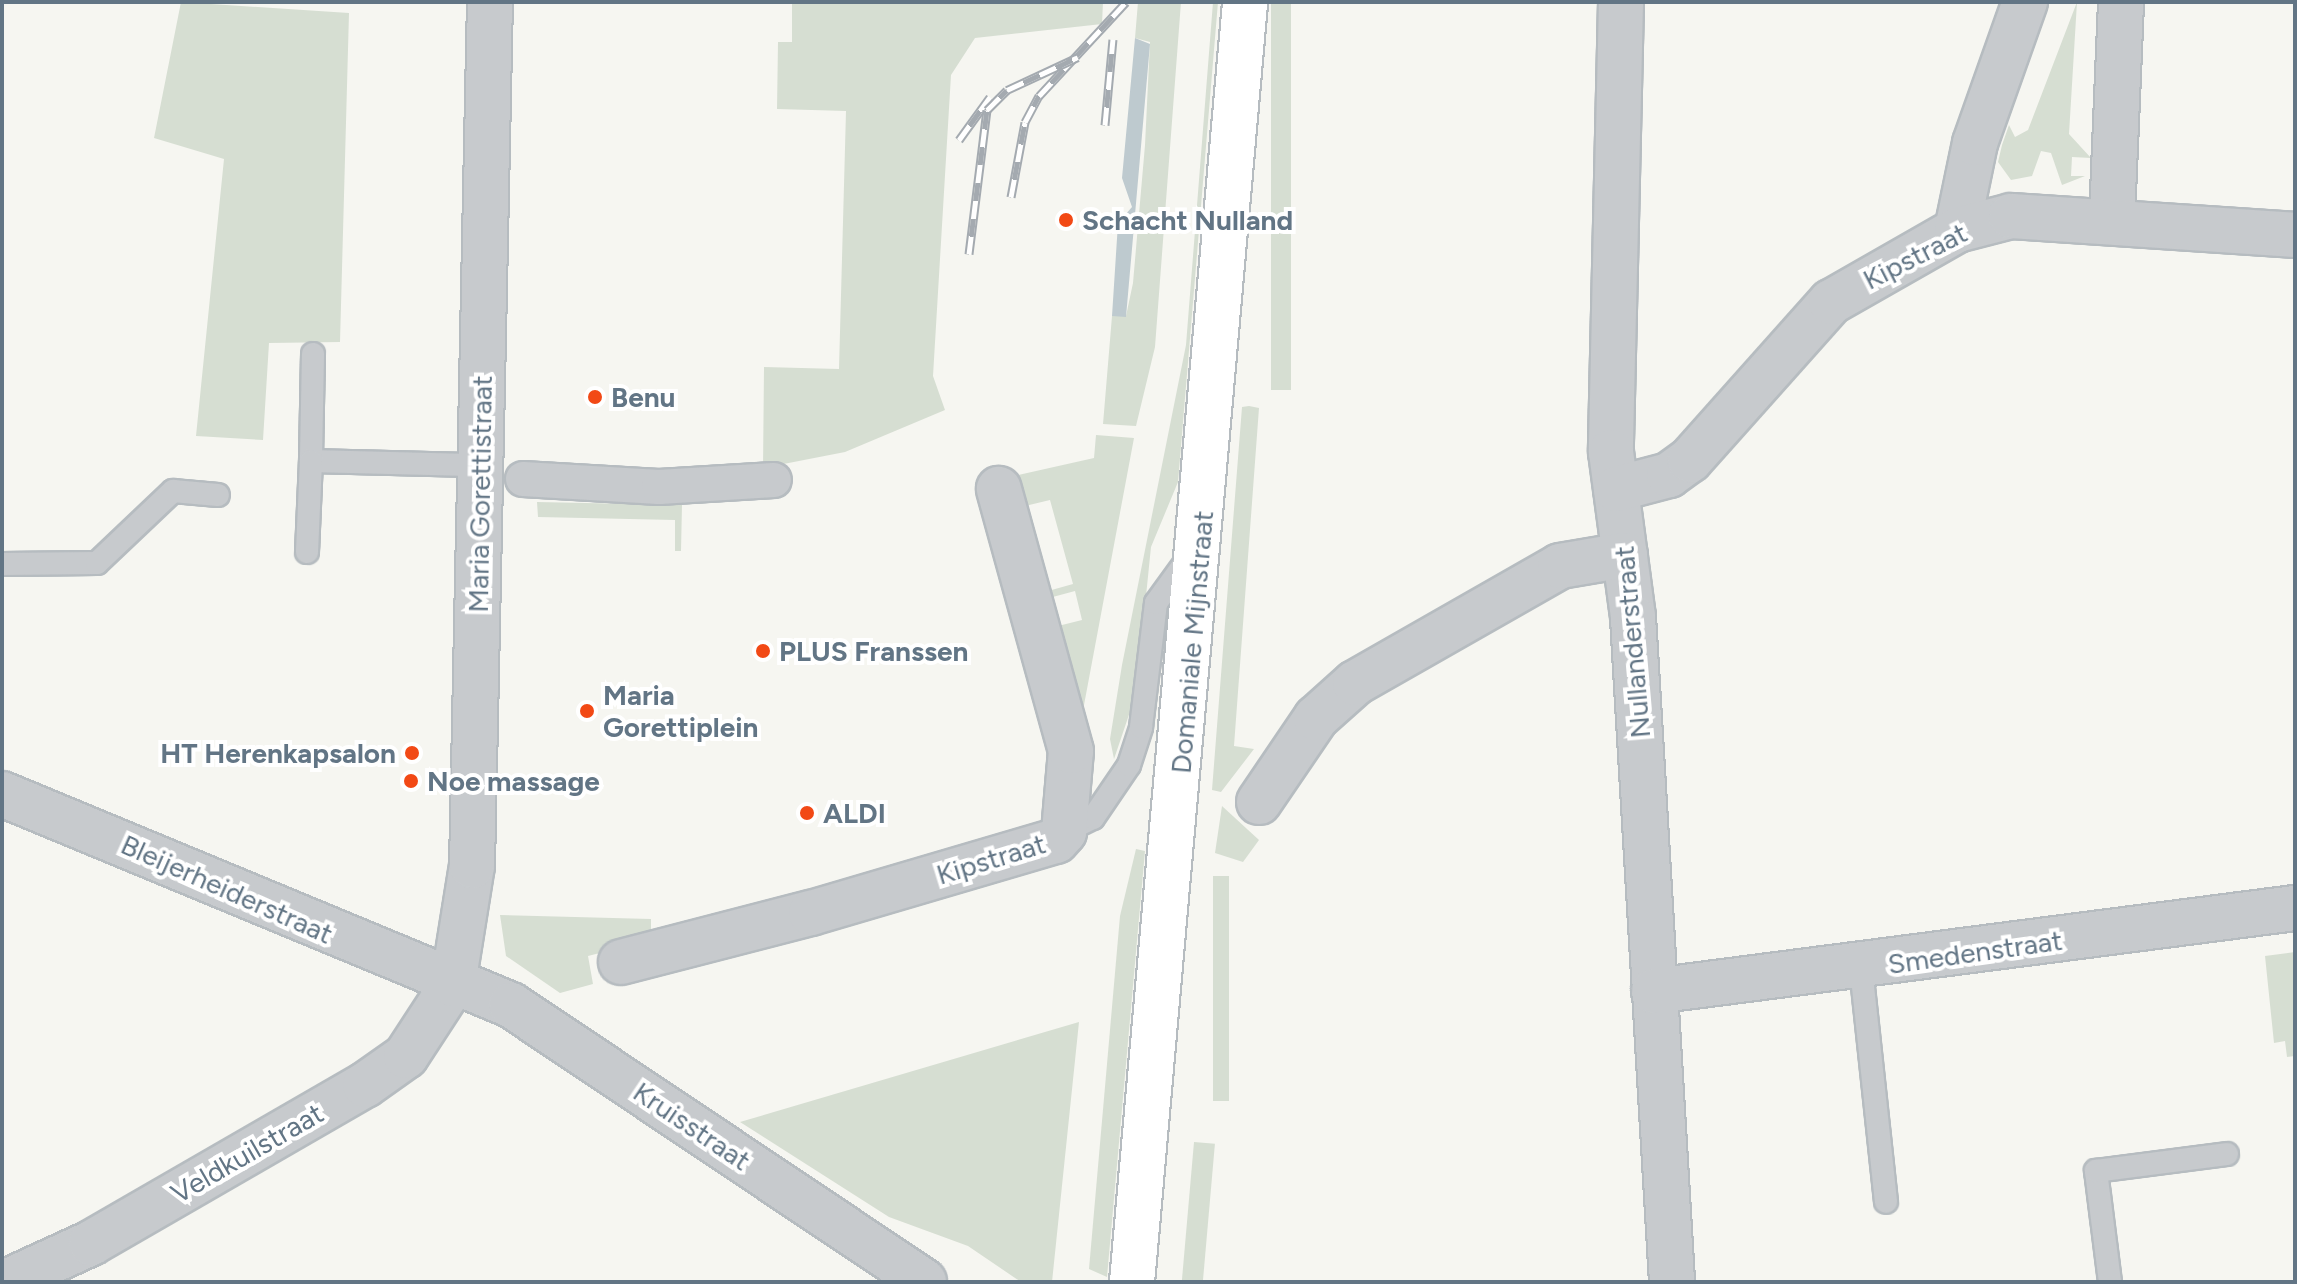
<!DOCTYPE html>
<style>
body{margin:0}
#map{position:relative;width:2297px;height:1284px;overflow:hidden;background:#f6f6f1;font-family:Figtree,sans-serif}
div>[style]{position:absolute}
.green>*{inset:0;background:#d6ded2;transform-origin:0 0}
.water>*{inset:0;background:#becacf}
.roads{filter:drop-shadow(2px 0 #b6bcc0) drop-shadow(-2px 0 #b6bcc0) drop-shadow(0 2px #b6bcc0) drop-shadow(0 -2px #b6bcc0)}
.service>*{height:22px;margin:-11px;padding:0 11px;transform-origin:11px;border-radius:11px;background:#c7cacd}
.pedestrian>*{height:34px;margin:-17px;padding:0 17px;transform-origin:17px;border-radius:17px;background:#c7cacd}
.minor>*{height:44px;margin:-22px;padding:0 22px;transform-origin:22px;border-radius:22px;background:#c7cacd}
.tertiary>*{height:44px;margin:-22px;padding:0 22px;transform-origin:22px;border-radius:22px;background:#c7cacd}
.secondary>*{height:44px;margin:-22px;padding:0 22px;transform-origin:22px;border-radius:22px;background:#fff}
.rail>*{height:9px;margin-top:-4.5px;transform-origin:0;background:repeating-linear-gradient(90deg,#fff 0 18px,#a4aab0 0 36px);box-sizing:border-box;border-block:2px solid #a4aab0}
.dots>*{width:22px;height:22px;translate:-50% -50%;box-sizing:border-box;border:4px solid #fff;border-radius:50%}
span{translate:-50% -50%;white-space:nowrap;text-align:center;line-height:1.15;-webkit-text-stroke:8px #fff;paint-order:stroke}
.poi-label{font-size:28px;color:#627585;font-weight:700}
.left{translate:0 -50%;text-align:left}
.right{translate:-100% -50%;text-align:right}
.street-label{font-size:28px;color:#627585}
.frame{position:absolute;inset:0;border:4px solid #627585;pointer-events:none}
</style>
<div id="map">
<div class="green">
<i style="clip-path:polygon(181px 2px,349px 13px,340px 342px,269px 343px,263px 440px,196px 436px,224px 159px,154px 138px)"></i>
<i style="clip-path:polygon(792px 2px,1103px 2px,1102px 24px,975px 38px,951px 75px,933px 376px,945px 410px,845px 452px,763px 468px,764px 367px,839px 369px,846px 111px,777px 109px,778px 42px,792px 42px)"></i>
<i style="clip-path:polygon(1138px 2px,1181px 2px,1155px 347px,1136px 426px,1103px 424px,1112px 316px,1126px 316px,1133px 283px,1145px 145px,1150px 42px,1135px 38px)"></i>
<i style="clip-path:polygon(1213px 2px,1218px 2px,1178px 482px,1151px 547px,1136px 694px,1114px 759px,1110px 739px,1122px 665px,1186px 345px)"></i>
<i style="left:1271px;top:2px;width:20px;height:388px"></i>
<i style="clip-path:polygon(2077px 2px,2069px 134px,2091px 158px,2072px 157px,2071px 176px,2085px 176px,2062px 185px,2051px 153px,2041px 151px,2032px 176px,2011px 180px,1998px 162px,2002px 145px,2009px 125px,2015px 137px,2028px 130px)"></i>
<i style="clip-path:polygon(1249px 406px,1259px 408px,1234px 746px,1254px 749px,1221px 792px,1212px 790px,1242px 407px)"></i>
<i style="clip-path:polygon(1096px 435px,1134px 438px,1084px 705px,1074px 704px,1058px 626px,1082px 620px,1075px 591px,1049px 598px,1048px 591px,1073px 584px,1050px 500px,1025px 506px,1014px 476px,1094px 458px)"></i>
<i style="clip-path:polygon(537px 502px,682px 505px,681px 551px,675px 551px,675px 520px,538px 517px)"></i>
<i style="clip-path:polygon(1222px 806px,1259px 840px,1243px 862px,1215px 853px)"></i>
<i style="clip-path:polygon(1136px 849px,1145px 851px,1107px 1277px,1089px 1269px,1120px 916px)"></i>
<i style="left:1213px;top:876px;width:16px;height:225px"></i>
<i style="clip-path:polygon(500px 915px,651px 919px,651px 940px,588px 956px,593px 984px,560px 993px,506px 956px)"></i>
<i style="clip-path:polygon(2295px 952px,2295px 1056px,2287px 1057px,2285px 1041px,2274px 1043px,2265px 956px)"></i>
<i style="clip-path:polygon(1079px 1022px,1052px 1282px,1021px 1282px,968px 1246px,889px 1217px,740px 1122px)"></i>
<i style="left:1194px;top:1142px;width:21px;height:140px;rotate:5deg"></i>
</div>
<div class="water">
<i style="clip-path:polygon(1135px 38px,1150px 44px,1126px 317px,1112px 316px,1118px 223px,1132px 207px,1122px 178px)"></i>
</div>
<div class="roads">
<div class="service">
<i style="left:313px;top:354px;width:107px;rotate:91.1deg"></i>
<i style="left:311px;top:461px;width:169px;rotate:1.4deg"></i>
<i style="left:307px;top:552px;width:91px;rotate:-87.5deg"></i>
<i style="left:2px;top:564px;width:95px;rotate:-0.6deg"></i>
<i style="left:97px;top:563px;width:105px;rotate:-43.5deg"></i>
<i style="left:173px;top:491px;width:45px;rotate:5.1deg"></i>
<i style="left:1064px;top:832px;width:32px;rotate:-26deg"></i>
<i style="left:1093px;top:818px;width:64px;rotate:-55.8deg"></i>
<i style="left:1129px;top:765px;width:40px;rotate:-72deg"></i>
<i style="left:1141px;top:727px;width:125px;rotate:-83.1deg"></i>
<i style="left:1156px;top:603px;width:54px;rotate:-54deg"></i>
<i style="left:1861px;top:968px;width:235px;rotate:83.9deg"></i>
<i style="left:2110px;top:1282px;width:112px;rotate:-97.2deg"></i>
<i style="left:2096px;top:1171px;width:132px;rotate:-7.4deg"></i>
</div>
<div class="pedestrian">
<i style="left:523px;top:479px;width:136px;rotate:3.4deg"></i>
<i style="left:659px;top:487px;width:115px;rotate:-3.5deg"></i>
</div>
<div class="minor">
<i style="left:1621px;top:2px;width:450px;rotate:91.3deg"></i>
<i style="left:1611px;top:452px;width:166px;rotate:82.4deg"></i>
<i style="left:1633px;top:617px;width:666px;rotate:86.64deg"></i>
<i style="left:2112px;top:218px;width:216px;rotate:-87.6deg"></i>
<i style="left:1957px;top:230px;width:89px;rotate:-78.3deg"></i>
<i style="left:1975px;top:143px;width:150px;rotate:-70.5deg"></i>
<i style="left:1616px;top:489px;width:55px;rotate:-14.8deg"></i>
<i style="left:1669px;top:475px;width:26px;rotate:-36deg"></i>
<i style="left:1690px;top:460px;width:212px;rotate:-48.3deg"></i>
<i style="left:1831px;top:302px;width:145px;rotate:-29.7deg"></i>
<i style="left:1957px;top:230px;width:56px;rotate:-14.5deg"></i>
<i style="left:2011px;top:216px;width:285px;rotate:3.8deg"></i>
<i style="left:1259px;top:802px;width:102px;rotate:-55.8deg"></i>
<i style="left:1316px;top:718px;width:52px;rotate:-41.9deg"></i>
<i style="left:1355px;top:683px;width:236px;rotate:-29.7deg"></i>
<i style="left:1560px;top:566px;width:66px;rotate:-9.6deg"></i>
<i style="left:621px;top:962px;width:196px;rotate:-14.5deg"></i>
<i style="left:811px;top:913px;width:255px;rotate:-16.4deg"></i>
<i style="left:1056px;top:841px;width:12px;rotate:-48deg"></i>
<i style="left:1064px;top:832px;width:81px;rotate:-85.1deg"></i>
<i style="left:1071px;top:751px;width:272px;rotate:-105.4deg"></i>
<i style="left:1654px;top:991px;width:646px;rotate:-7.38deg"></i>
<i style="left:6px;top:1282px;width:94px;rotate:-24.6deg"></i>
<i style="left:91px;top:1243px;width:316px;rotate:-30deg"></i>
<i style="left:365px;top:1085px;width:50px;rotate:-35.3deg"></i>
<i style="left:406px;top:1056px;width:86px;rotate:-56.9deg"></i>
<i style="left:453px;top:984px;width:120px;rotate:-80.9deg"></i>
<i style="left:472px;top:866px;width:864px;rotate:-88.81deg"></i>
</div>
<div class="tertiary">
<i style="left:2px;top:794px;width:551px;rotate:22.52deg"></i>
<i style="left:511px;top:1005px;width:497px;rotate:33.8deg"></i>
</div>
<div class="secondary">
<i style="left:1132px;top:1282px;width:1285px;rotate:-84.95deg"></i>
</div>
</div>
<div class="rail">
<i style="left:1105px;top:125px;width:86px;rotate:-84.7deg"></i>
<i style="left:959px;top:140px;width:53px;rotate:-54.2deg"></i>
<i style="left:1011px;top:197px;width:76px;rotate:-79.4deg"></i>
<i style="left:1025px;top:122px;width:30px;rotate:-62deg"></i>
<i style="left:1039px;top:96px;width:128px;rotate:-47.2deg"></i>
<i style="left:969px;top:254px;width:145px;rotate:-82.9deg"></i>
<i style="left:987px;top:110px;width:28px;rotate:-45deg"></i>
<i style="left:1007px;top:90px;width:78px;rotate:-24.9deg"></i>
</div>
<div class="dots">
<i style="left:1066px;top:220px;background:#f24915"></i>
<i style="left:595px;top:397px;background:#f24915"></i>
<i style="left:763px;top:651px;background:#f24915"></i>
<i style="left:587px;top:711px;background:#f24915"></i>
<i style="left:412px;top:753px;background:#f24915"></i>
<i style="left:411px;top:781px;background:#f24915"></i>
<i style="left:807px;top:813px;background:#f24915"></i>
</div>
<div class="poi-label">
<span class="left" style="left:1082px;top:220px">Schacht Nulland</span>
<span class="left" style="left:611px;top:397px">Benu</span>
<span class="left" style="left:779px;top:651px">PLUS Franssen</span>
<span class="left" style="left:603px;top:711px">Maria<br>Gorettiplein</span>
<span class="right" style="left:396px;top:753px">HT Herenkapsalon</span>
<span class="left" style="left:427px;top:781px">Noe massage</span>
<span class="left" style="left:823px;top:813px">ALDI</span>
</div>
<div class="street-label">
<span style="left:1915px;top:256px;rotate:-27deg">Kipstraat</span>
<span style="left:480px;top:494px;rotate:-89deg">Maria Gorettistraat</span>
<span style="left:1192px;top:642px;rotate:-85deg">Domaniale Mijnstraat</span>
<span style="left:1632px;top:642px;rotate:-95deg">Nullanderstraat</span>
<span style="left:991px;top:859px;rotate:-17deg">Kipstraat</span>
<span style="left:227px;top:889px;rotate:24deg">Bleijerheiderstraat</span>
<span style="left:1975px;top:952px;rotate:-8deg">Smedenstraat</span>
<span style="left:692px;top:1126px;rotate:34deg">Kruisstraat</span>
<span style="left:247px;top:1153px;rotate:-30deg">Veldkuilstraat</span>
</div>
<div class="frame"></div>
</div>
